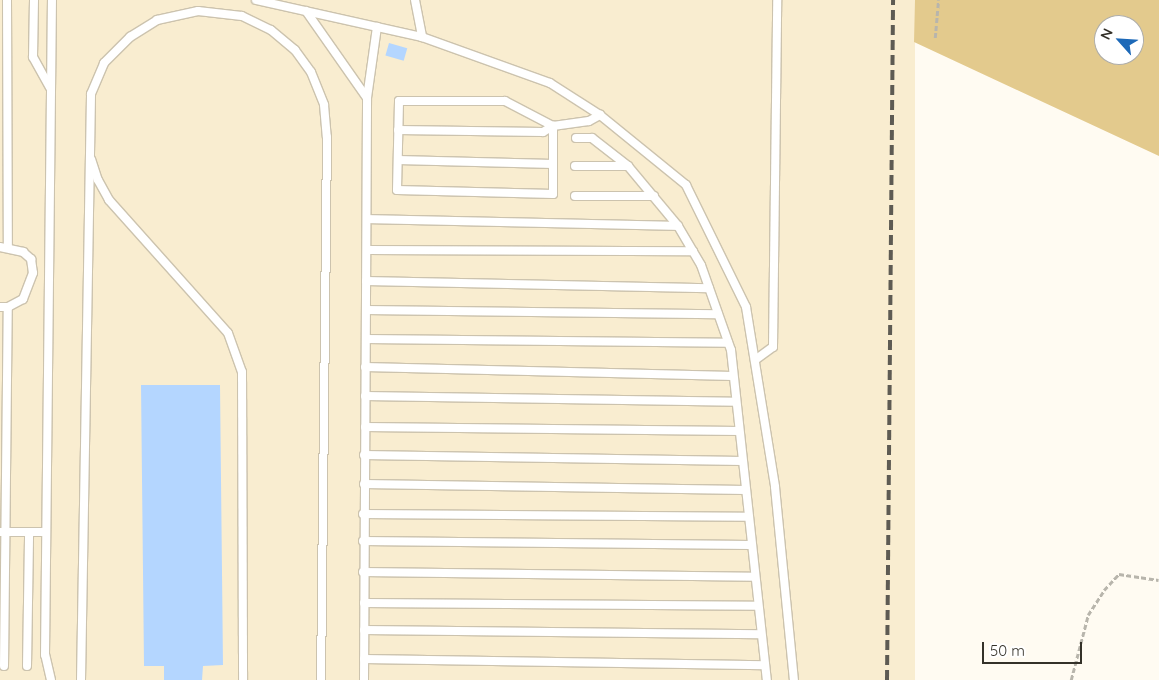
<!DOCTYPE html>
<style>
body{margin:0}
#map{position:relative;width:1159px;height:680px;overflow:hidden;background:#fffbf2;font-family:Quicksand,sans-serif}
div>[style]{position:absolute}
.built>*{inset:0;background:#f9edd0;transform-origin:0 0}
.green>*{inset:0;background:#e3ca8d}
.building>*{inset:0;background:#b4d6ff;transform-origin:0 0}
.path>*{height:2.5px;margin-top:-1.25px;transform-origin:0;background:repeating-linear-gradient(90deg,#b8b5ac 0 5px,transparent 0 7.5px)}
.roads{filter:drop-shadow(1px 0 #ccc3ae) drop-shadow(-1px 0 #ccc3ae) drop-shadow(0 1px #ccc3ae) drop-shadow(0 -1px #ccc3ae)}
.lane>*{height:8px;margin:-4px;padding:0 4px;transform-origin:4px;border-radius:4px;background:#fff}
.rail>*{height:4px;margin-top:-2px;transform-origin:0;background:repeating-linear-gradient(90deg,#5e5b53 0 10px,transparent 0 15px)}
span{translate:-50% -50%;white-space:nowrap;text-align:center;line-height:1.15;-webkit-text-stroke:4.5px #fff;paint-order:stroke}
.north{position:absolute;left:1094px;top:15px;width:50px;height:50px;box-sizing:border-box;background:#fff;border:1px solid #aeada9;border-radius:50%;rotate:296deg;font-size:14px;font-weight:700;line-height:20px;text-align:center;color:#343129}
.north::after{content:'';display:block;margin:auto;width:18px;height:22px;background:#1d69b8;clip-path:polygon(50% 0,100% 100%,50% 72%,0 100%)}
.scale{position:absolute;left:982px;top:642px;width:100px;height:22px;box-sizing:border-box;border:2px solid #343129;border-top:0;padding-left:6px;font-size:15px;line-height:18px;white-space:nowrap;color:#343129;-webkit-text-stroke:4px #fff;paint-order:stroke}
</style>
<div id="map">
<div class="built">
<i style="left:0;top:0;width:915px;height:680px"></i>
</div>
<div class="green">
<i style="clip-path:polygon(evenodd,915px 0,1159px 0,1159px 156px,914px 42px,915px 0,1104px 25px,1134px 25px,1134px 55px,1104px 55px,1104px 25px)"></i>
</div>
<div class="building">
<i style="left:389px;top:43px;width:19px;height:13px;rotate:16deg"></i>
<i style="clip-path:polygon(141px 385px,220px 385px,223px 665px,203px 666px,202px 680px,164px 680px,164px 666px,144px 666px)"></i>
</div>
<div class="path">
<i style="left:935px;top:38px;width:38px;rotate:-85deg"></i>
<i style="left:1071px;top:680px;width:67px;rotate:-75.3deg"></i>
<i style="left:1088px;top:615px;width:30px;rotate:-57deg"></i>
<i style="left:1104px;top:590px;width:22px;rotate:-47deg"></i>
<i style="left:1119px;top:574px;width:40px;rotate:8.5deg"></i>
</div>
<div class="roads">
<div class="lane">
<i style="left:7px;top:0;width:247px;rotate:89.8deg"></i>
<i style="left:34px;top:0;width:57px;rotate:91deg"></i>
<i style="left:33px;top:57px;width:35px;rotate:61deg"></i>
<i style="left:256px;top:0;width:170px;rotate:12.6deg"></i>
<i style="left:422px;top:37px;width:136px;rotate:19.8deg"></i>
<i style="left:550px;top:83px;width:59px;rotate:32.6deg"></i>
<i style="left:600px;top:115px;width:111px;rotate:39.1deg"></i>
<i style="left:686px;top:185px;width:136px;rotate:63.8deg"></i>
<i style="left:746px;top:307px;width:182px;rotate:80.8deg"></i>
<i style="left:775px;top:487px;width:194px;rotate:84.4deg"></i>
<i style="left:415px;top:0;width:38px;rotate:79deg"></i>
<i style="left:306px;top:11px;width:106px;rotate:55deg"></i>
<i style="left:399px;top:101px;width:106px"></i>
<i style="left:505px;top:101px;width:54px;rotate:27.5deg"></i>
<i style="left:553px;top:126px;width:68px;rotate:90deg"></i>
<i style="left:553px;top:194px;width:156px;rotate:-178.5deg"></i>
<i style="left:397px;top:190px;width:89px;rotate:-88.7deg"></i>
<i style="left:398px;top:130px;width:145px;rotate:0.8deg"></i>
<i style="left:543px;top:132px;width:12px;rotate:-31deg"></i>
<i style="left:553px;top:126px;width:36px;rotate:-8deg"></i>
<i style="left:589px;top:121px;width:13px;rotate:-29deg"></i>
<i style="left:576px;top:138px;width:16px"></i>
<i style="left:592px;top:138px;width:46px;rotate:37.9deg"></i>
<i style="left:628px;top:166px;width:78px;rotate:50.2deg"></i>
<i style="left:91px;top:159px;width:22px;rotate:72deg"></i>
<i style="left:98px;top:180px;width:23px;rotate:61deg"></i>
<i style="left:109px;top:200px;width:178px;rotate:48.2deg"></i>
<i style="left:228px;top:333px;width:41px;rotate:70.3deg"></i>
<i style="left:242px;top:372px;width:308px;rotate:89.8deg"></i>
<i style="left:398px;top:160px;width:155px;rotate:1.5deg"></i>
<i style="left:575px;top:166px;width:53px"></i>
<i style="left:575px;top:196px;width:79px"></i>
<i style="left:368px;top:219px;width:310px;rotate:1.3deg"></i>
<i style="left:678px;top:226px;width:45px;rotate:59.5deg"></i>
<i style="left:701px;top:265px;width:90px;rotate:70.6deg"></i>
<i style="left:731px;top:350px;width:332px;rotate:83.8deg"></i>
<i style="left:0;top:247px;width:24px;rotate:12deg"></i>
<i style="left:23px;top:252px;width:11px;rotate:41deg"></i>
<i style="left:31px;top:259px;width:14px;rotate:82deg"></i>
<i style="left:33px;top:273px;width:28px;rotate:111deg"></i>
<i style="left:23px;top:299px;width:17px;rotate:152deg"></i>
<i style="left:8px;top:307px;width:8px;rotate:180deg"></i>
<i style="left:367px;top:250px;width:326px;rotate:0.2deg"></i>
<i style="left:366px;top:281px;width:343px;rotate:1.2deg"></i>
<i style="left:366px;top:310px;width:352px;rotate:0.7deg"></i>
<i style="left:366px;top:339px;width:362px;rotate:0.6deg"></i>
<i style="left:755px;top:360px;width:22px;rotate:-36deg"></i>
<i style="left:773px;top:347px;width:347px;rotate:-89.3deg"></i>
<i style="left:365px;top:367px;width:368px;rotate:1.4deg"></i>
<i style="left:365px;top:396px;width:371px;rotate:0.9deg"></i>
<i style="left:365px;top:427px;width:374px;rotate:0.6deg"></i>
<i style="left:364px;top:455px;width:378px;rotate:0.9deg"></i>
<i style="left:364px;top:484px;width:381px;rotate:0.9deg"></i>
<i style="left:363px;top:514px;width:384px;rotate:0.4deg"></i>
<i style="left:0;top:532px;width:46px"></i>
<i style="left:363px;top:541px;width:387px;rotate:0.6deg"></i>
<i style="left:363px;top:572px;width:391px;rotate:0.7deg"></i>
<i style="left:364px;top:603px;width:394px;rotate:0.4deg"></i>
<i style="left:364px;top:630px;width:397px;rotate:0.6deg"></i>
<i style="left:364px;top:659px;width:401px;rotate:0.9deg"></i>
<i style="left:4px;top:666px;width:359px;rotate:-89.4deg"></i>
<i style="left:27px;top:666px;width:134px;rotate:-89.1deg"></i>
<i style="left:51px;top:680px;width:26px;rotate:-103deg"></i>
<i style="left:45px;top:655px;width:655px;rotate:-89.39deg"></i>
<i style="left:81px;top:680px;width:586px;rotate:-89.02deg"></i>
<i style="left:91px;top:94px;width:34px;rotate:-67deg"></i>
<i style="left:104px;top:63px;width:37px;rotate:-45deg"></i>
<i style="left:130px;top:37px;width:32px;rotate:-32deg"></i>
<i style="left:157px;top:20px;width:42px;rotate:-12.4deg"></i>
<i style="left:198px;top:11px;width:44px;rotate:6.5deg"></i>
<i style="left:242px;top:16px;width:32px;rotate:26deg"></i>
<i style="left:271px;top:30px;width:31px;rotate:40deg"></i>
<i style="left:295px;top:50px;width:27px;rotate:54deg"></i>
<i style="left:311px;top:72px;width:35px;rotate:68deg"></i>
<i style="left:324px;top:105px;width:32px;rotate:85deg"></i>
<i style="left:327px;top:137px;width:543px;rotate:90.63deg"></i>
<i style="left:364px;top:680px;width:582px;rotate:-89.7deg"></i>
<i style="left:367px;top:98px;width:72px;rotate:-82deg"></i>
</div>
</div>
<div class="rail">
<i style="left:887px;top:680px;width:680px;rotate:-89.49deg"></i>
</div>
<div class="north">N</div>
<div class="scale">50 m</div>
</div>
